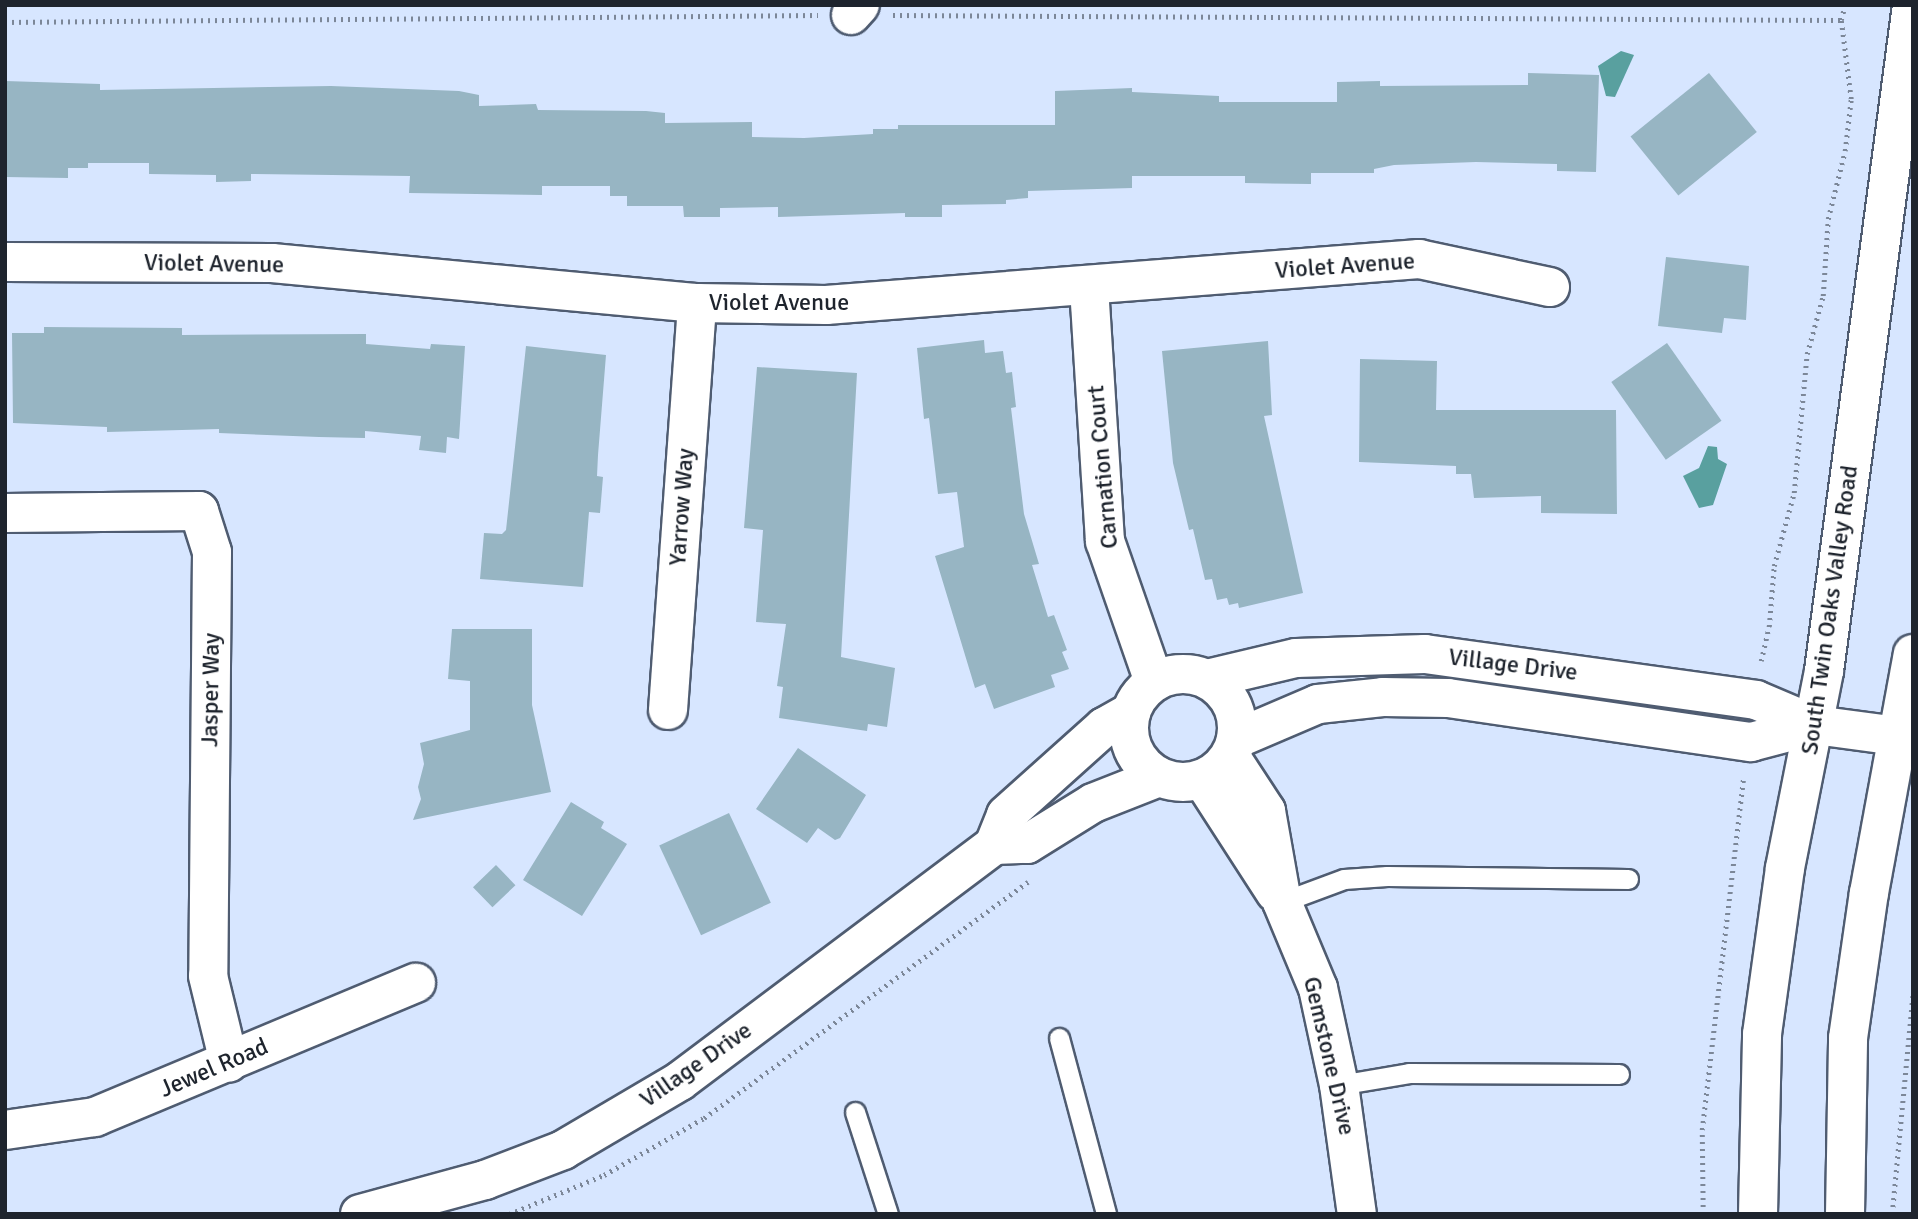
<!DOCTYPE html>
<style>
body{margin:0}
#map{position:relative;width:1918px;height:1219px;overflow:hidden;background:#d7e6ff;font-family:Signika,sans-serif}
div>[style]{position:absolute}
.water>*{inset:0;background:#59a09f}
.building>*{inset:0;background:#97b5c3;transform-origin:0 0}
.path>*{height:4.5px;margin-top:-2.25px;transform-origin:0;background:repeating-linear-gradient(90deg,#7c8798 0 2px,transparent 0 7px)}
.roads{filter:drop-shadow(2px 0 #4f5c71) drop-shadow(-2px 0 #4f5c71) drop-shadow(0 2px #4f5c71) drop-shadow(0 -2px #4f5c71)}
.service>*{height:19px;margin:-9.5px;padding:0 9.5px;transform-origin:9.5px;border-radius:9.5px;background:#fff}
.minor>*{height:38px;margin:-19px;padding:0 19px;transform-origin:19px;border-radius:19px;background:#fff}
.tertiary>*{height:38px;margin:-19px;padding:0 19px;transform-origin:19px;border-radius:19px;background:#fff}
.tertiary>.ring{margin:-19px;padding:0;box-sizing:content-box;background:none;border:38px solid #fff;border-radius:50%}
.primary>*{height:38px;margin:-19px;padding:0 19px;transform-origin:19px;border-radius:19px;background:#fff}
span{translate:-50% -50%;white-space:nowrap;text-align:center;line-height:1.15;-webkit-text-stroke:6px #fff;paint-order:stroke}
.street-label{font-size:24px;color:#1e242d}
.frame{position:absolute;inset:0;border:7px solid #1e242d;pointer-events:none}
</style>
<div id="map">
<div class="water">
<i style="clip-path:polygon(1621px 51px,1634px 55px,1615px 97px,1606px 96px,1598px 66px)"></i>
<i style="clip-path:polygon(1708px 446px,1717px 447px,1718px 459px,1727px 464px,1713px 505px,1699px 508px,1683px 476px,1699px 468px)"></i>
</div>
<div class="building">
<i style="clip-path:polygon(1528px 73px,1599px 75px,1596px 172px,1557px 171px,1557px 164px,1476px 162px,1394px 165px,1374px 169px,1374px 173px,1311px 173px,1311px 184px,1245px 183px,1245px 176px,1132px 176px,1132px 188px,1028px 191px,1028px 198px,1006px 200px,1006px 204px,942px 205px,942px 217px,905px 217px,905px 213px,778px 217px,778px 207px,720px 208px,720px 217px,684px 217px,683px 206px,627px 206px,627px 196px,610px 196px,610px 186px,542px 186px,542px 195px,409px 193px,410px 176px,251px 174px,251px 181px,216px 182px,216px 175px,149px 174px,149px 163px,88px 163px,88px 168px,68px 168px,68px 178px,5px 177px,5px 81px,100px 84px,100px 90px,331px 86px,459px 91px,479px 95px,479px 106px,536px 104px,538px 110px,646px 111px,665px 113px,665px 123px,752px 122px,752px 137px,804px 138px,873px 134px,873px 129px,898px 129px,898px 125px,1055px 125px,1055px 91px,1132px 88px,1132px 92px,1219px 96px,1219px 102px,1337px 102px,1337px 82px,1380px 81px,1380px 86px,1528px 85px)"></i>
<i style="left:1709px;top:73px;width:76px;height:101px;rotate:51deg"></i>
<i style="clip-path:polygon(1666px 257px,1749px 266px,1746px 320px,1724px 318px,1722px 333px,1658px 326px)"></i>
<i style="clip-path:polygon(44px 327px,182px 328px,182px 335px,366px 334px,366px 344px,430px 349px,431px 344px,465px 346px,459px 439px,447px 437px,446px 453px,419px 450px,421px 436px,365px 431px,365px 438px,319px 437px,219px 433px,219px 429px,107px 432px,107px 427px,13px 423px,12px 333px,44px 333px)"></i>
<i style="clip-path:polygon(984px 340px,985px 353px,1003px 351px,1006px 373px,1012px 372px,1016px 407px,1011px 408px,1024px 514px,1039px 564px,1032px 565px,1048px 617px,1054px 615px,1067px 650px,1062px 652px,1069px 669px,1051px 675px,1055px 687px,994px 709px,985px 684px,975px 688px,935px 556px,964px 547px,957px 492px,938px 494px,929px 418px,924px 419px,917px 348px)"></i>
<i style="clip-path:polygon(1268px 341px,1272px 415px,1264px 416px,1303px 593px,1239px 608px,1238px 603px,1229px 605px,1227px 598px,1217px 600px,1212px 579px,1205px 580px,1193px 529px,1189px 530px,1173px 463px,1162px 351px)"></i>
<i style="left:1667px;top:343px;width:95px;height:68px;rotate:55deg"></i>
<i style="clip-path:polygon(526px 346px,606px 355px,598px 455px,597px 476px,603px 477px,600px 513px,589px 512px,583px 587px,480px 579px,484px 533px,502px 534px,506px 530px)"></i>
<i style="clip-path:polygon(1360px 359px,1437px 361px,1436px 410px,1616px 410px,1617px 514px,1541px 513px,1541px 496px,1474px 498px,1471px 474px,1456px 474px,1456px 466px,1359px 462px)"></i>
<i style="clip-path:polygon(757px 367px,857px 373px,841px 657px,895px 668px,887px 727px,868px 724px,867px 731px,779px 718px,783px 687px,777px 686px,786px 624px,756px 622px,763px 530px,744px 528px)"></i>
<i style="clip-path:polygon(452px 629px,532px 629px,532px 705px,551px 792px,413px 820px,421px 799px,418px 787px,424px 764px,420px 743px,470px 730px,470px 681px,448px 679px)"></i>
<i style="clip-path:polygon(798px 748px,866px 795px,840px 838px,835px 840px,818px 828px,807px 843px,756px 809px)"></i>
<i style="clip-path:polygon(571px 802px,604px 822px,601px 828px,627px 844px,582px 916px,523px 880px)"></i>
<i style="left:729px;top:813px;width:99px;height:77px;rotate:65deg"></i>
<i style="left:496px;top:865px;width:28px;height:32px;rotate:46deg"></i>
</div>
<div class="path">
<i style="left:893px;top:15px;width:948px;rotate:0.3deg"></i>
<i style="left:5px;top:22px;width:813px;rotate:-0.49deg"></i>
<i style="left:1761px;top:661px;width:35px;rotate:-77deg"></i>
<i style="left:1769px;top:627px;width:61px;rotate:-85.3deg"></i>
<i style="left:1774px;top:566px;width:76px;rotate:-74.7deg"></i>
<i style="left:1794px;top:493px;width:140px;rotate:-84.7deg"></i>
<i style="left:1807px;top:354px;width:60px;rotate:-74.6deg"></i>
<i style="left:1823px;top:296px;width:77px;rotate:-86.3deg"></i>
<i style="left:1828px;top:219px;width:70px;rotate:-76deg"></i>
<i style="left:1845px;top:151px;width:52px;rotate:-83.4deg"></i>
<i style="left:1851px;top:99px;width:80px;rotate:-97.2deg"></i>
<i style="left:1841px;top:20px;width:16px;rotate:-75deg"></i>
<i style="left:509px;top:1214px;width:103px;rotate:-22.3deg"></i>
<i style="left:604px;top:1175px;width:115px;rotate:-29.7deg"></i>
<i style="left:704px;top:1118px;width:401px;rotate:-36.1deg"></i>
<i style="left:1703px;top:1214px;width:84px;rotate:-90.7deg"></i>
<i style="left:1702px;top:1130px;width:353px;rotate:-83.3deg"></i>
<i style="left:1892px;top:1214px;width:224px;rotate:-84.6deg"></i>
</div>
<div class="roads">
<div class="service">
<i style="left:1282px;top:902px;width:66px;rotate:-20.4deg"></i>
<i style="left:1344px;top:879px;width:43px;rotate:-4deg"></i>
<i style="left:1387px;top:876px;width:241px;rotate:0.7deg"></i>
<i style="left:1059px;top:1038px;width:182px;rotate:75deg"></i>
<i style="left:1339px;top:1085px;width:71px;rotate:-9.7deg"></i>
<i style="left:1409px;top:1073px;width:210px;rotate:0.3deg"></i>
<i style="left:855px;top:1112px;width:107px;rotate:72.1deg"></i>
</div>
<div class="minor">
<i style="left:851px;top:15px;width:13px;rotate:-48deg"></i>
<i style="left:5px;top:262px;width:267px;rotate:0.2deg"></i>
<i style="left:272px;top:263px;width:427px;rotate:5.4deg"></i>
<i style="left:697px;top:303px;width:129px;rotate:0.9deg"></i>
<i style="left:826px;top:305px;width:595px;rotate:-4.44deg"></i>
<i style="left:1419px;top:259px;width:134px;rotate:12.1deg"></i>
<i style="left:1089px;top:287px;width:255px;rotate:86.4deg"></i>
<i style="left:1105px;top:541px;width:149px;rotate:70.8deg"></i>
<i style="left:5px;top:513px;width:194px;rotate:-0.6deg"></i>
<i style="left:199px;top:511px;width:43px;rotate:72.4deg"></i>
<i style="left:212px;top:552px;width:424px;rotate:90.5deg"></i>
<i style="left:208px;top:976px;width:89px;rotate:76.3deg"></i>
<i style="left:668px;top:710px;width:408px;rotate:-85.9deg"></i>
<i style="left:1230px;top:756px;width:66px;rotate:56.8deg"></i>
<i style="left:1266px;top:811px;width:92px;rotate:80deg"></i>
<i style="left:1282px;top:902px;width:93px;rotate:67.3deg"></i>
<i style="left:1318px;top:988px;width:99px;rotate:77.8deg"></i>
<i style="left:1339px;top:1085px;width:130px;rotate:82.1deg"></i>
<i style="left:1202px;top:779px;width:135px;rotate:57.1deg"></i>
<i style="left:5px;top:1130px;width:91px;rotate:-8.2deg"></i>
<i style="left:95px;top:1117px;width:348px;rotate:-22.7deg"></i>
</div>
<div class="tertiary">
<i class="ring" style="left:1129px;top:674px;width:70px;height:70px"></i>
<i style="left:1207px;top:679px;width:91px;rotate:-13.3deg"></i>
<i style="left:1296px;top:658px;width:129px;rotate:-1.8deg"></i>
<i style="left:1425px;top:654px;width:334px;rotate:7.9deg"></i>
<i style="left:1756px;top:700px;width:64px;rotate:23deg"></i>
<i style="left:1815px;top:725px;width:99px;rotate:7.6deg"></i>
<i style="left:1236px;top:739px;width:89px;rotate:-23.1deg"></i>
<i style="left:1318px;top:704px;width:65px;rotate:-6.1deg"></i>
<i style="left:1383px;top:697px;width:65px;rotate:0.9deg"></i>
<i style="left:1448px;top:698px;width:306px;rotate:8.3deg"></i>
<i style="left:1751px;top:742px;width:66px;rotate:-14.9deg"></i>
<i style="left:994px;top:845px;width:33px;rotate:-2deg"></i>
<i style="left:1027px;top:844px;width:78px;rotate:-31.8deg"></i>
<i style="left:1093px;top:803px;width:71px;rotate:-21.5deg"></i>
<i style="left:360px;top:1214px;width:130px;rotate:-15.2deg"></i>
<i style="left:485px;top:1180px;width:84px;rotate:-21deg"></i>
<i style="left:563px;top:1150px;width:136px;rotate:-30.5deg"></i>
<i style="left:680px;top:1081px;width:393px;rotate:-36.9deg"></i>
<i style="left:994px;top:845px;width:32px;rotate:-68deg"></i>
<i style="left:1006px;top:815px;width:132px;rotate:-41.9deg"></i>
<i style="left:1104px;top:727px;width:31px;rotate:-29deg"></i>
</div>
<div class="primary">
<i style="left:1758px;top:1214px;width:180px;rotate:-88.7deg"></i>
<i style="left:1762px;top:1034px;width:168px;rotate:-82.1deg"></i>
<i style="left:1785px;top:868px;width:201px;rotate:-78.8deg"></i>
<i style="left:1824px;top:671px;width:672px;rotate:-82.47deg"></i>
<i style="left:1845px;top:1214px;width:176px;rotate:-89deg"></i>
<i style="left:1848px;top:1038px;width:147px;rotate:-81.8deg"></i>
<i style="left:1869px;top:893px;width:243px;rotate:-79.6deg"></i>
</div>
</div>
<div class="street-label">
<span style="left:214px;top:264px;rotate:1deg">Violet Avenue</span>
<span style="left:1345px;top:266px;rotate:-4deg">Violet Avenue</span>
<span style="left:779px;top:303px">Violet Avenue</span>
<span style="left:1103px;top:467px;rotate:-95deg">Carnation Court</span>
<span style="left:682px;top:507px;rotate:-86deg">Yarrow Way</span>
<span style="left:1830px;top:610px;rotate:-82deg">South Twin Oaks Valley Road</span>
<span style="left:1513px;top:665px;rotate:7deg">Village Drive</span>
<span style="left:211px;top:690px;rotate:-89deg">Jasper Way</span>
<span style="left:1329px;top:1056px;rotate:77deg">Gemstone Drive</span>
<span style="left:696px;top:1065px;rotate:-35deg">Village Drive</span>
<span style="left:214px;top:1068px;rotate:-23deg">Jewel Road</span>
</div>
<div class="frame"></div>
</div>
